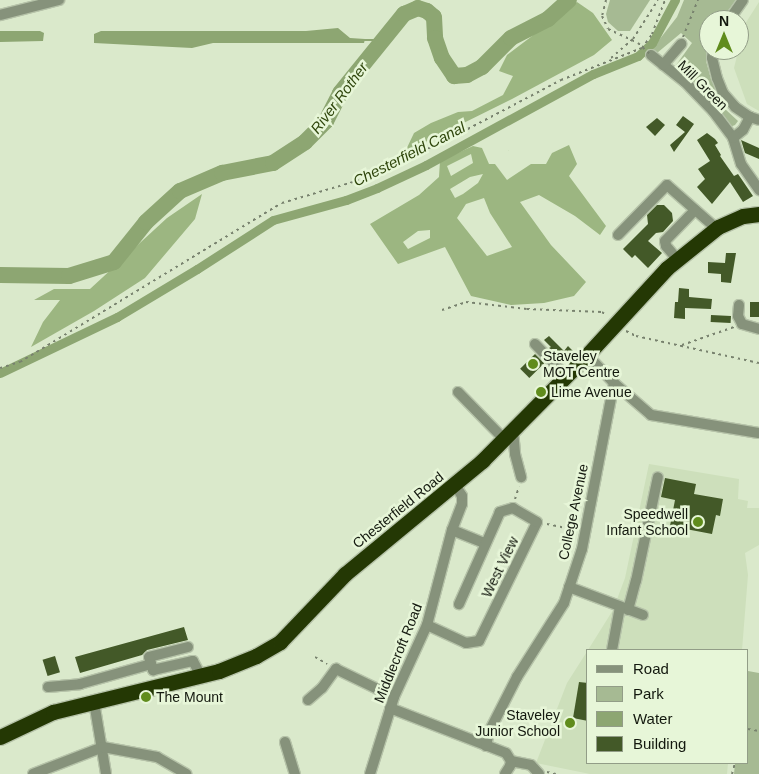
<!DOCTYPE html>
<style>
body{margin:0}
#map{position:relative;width:759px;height:774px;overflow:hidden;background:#dae9cb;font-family:Arial,sans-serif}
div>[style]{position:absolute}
.built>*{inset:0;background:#cddfbb}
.green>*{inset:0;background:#a6ba93}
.forest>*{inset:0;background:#9cb681}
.water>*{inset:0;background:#8da672}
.stream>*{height:2.5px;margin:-1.25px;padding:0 1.25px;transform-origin:1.25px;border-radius:1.25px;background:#8da672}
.canal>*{height:9px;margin:-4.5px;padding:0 4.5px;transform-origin:4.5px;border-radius:4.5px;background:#8da672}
.river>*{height:16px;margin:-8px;padding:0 8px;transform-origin:8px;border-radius:8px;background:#8da672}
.building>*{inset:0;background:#435928;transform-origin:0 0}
.path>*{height:2px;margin-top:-1px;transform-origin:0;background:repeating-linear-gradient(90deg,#78826e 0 2.5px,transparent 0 6.5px)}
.roads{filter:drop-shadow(1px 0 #b6c3a9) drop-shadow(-1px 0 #b6c3a9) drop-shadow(0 1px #b6c3a9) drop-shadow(0 -1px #b6c3a9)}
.minor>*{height:10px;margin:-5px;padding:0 5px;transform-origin:5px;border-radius:5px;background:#86927b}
.highway>*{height:15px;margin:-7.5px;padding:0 7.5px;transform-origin:7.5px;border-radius:7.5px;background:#243804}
.path-bridge>*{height:2px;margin-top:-1px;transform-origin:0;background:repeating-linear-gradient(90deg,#78826e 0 2.5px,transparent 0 6.5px)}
.dots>*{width:14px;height:14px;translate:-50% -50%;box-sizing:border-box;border:2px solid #e7f6d8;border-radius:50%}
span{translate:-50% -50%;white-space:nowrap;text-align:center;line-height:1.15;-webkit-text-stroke:5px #e7f6d8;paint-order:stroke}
.street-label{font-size:14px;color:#13180e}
.poi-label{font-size:14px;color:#13180e}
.left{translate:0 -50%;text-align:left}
.right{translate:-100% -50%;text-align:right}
.water-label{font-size:15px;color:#2f460c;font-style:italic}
.legend{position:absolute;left:586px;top:649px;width:162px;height:115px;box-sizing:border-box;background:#e7f6d8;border:1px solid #929d87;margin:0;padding:6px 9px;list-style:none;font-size:15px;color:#13180e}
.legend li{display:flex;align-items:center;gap:10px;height:25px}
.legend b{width:25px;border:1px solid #929d87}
.north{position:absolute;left:699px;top:10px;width:50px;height:50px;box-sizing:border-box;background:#e7f6d8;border:1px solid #929d87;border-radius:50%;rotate:0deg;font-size:14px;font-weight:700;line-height:20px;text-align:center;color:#13180e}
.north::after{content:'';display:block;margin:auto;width:18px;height:22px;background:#608c1c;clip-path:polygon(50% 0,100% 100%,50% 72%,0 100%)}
</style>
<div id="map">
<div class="built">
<i style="clip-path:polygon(759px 2px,759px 111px,747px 104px,734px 68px,745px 24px)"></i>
<i style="clip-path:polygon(649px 464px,739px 479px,738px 499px,748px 501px,747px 508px,759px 508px,759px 545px,745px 553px,748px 575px,742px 650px,588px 650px,613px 610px,625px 578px)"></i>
<i style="clip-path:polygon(588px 650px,588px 763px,728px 763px,727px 774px,590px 774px,536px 763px,567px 683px)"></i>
</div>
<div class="green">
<i style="clip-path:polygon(610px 0,650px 0,630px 31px,618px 31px,608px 22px,606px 14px)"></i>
<i style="clip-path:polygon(684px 0,736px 0,721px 20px,709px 20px,706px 61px,711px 79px,725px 109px,738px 121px,735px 125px,730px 127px,674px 68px,692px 43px,681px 33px,657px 53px,652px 49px,677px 17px)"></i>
<i style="clip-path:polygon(748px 671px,759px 673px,759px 774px,734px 774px,735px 763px,748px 763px)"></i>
</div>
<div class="forest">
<i style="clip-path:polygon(577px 2px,593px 13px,612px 40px,594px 55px,512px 99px,405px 152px,414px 133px,431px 123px,458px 112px,472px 111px,503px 95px,513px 76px,499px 71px,507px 55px)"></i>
<i style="clip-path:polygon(evenodd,569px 145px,577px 164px,569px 176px,606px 226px,600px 235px,575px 216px,539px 195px,520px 202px,551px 245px,586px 282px,574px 296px,544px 303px,511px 305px,471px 296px,445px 247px,398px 264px,370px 224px,419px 195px,439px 177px,440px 161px,473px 146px,482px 148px,489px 164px,495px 164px,507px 180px,531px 164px,546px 164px,552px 153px,569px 145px,471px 154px,473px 163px,451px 176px,447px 166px,471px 154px,569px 145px,483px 174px,478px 183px,463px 194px,455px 198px,450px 189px,470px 177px,483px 174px,569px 145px,484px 198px,490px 213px,512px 247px,487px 256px,457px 218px,466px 204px,484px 198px,569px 145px,430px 230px,430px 238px,408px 249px,403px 242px,418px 231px,430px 230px)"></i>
<i style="clip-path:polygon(202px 194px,195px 219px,145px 278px,94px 311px,31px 347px,43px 322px,60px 300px,34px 300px,54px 289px,90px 289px,167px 218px)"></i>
</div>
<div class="water">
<i style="clip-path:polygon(338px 28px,350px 38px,365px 39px,364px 43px,213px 43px,192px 48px,94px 43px,94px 34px,101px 31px,306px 31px)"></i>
<i style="clip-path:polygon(0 31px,40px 31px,44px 33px,43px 41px,0 42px)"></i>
</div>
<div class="stream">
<i style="left:363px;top:40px;width:18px"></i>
</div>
<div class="canal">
<i style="left:0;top:373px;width:130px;rotate:-25.6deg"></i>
<i style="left:117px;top:317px;width:93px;rotate:-31deg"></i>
<i style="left:197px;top:269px;width:90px;rotate:-32.8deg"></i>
<i style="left:273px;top:220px;width:76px;rotate:-15.3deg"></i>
<i style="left:346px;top:200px;width:33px;rotate:-21deg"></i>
<i style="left:377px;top:188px;width:54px;rotate:-25.1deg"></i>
<i style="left:426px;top:165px;width:190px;rotate:-28.6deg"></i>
<i style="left:593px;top:74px;width:48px;rotate:-21.8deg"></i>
<i style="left:638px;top:56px;width:19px;rotate:-43deg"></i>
<i style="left:652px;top:43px;width:49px;rotate:-61.9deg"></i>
</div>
<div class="river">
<i style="left:0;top:275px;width:69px;rotate:0.8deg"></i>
<i style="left:69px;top:276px;width:47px;rotate:-17.3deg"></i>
<i style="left:114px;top:262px;width:51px;rotate:-51.3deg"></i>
<i style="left:146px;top:222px;width:46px;rotate:-42.4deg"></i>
<i style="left:180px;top:191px;width:46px;rotate:-23.2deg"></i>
<i style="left:222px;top:173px;width:52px;rotate:-11.1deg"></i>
<i style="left:273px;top:163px;width:38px;rotate:-33deg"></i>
<i style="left:305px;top:142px;width:30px;rotate:-45deg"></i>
<i style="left:326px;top:121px;width:31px;rotate:-63deg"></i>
<i style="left:340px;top:93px;width:102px;rotate:-51deg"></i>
<i style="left:404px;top:14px;width:15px;rotate:-23deg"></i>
<i style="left:418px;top:8px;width:9px;rotate:18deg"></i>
<i style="left:427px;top:11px;width:9px;rotate:41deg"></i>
<i style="left:434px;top:17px;width:21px;rotate:87deg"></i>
<i style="left:435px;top:38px;width:21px;rotate:71deg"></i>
<i style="left:442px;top:58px;width:22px;rotate:56deg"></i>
<i style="left:454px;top:76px;width:13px;rotate:-4deg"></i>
<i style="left:467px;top:75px;width:17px;rotate:-28deg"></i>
<i style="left:482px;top:67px;width:41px;rotate:-45deg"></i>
<i style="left:511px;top:38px;width:42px;rotate:-27.2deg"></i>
<i style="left:548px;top:19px;width:28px;rotate:-42deg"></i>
</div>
<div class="building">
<i style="clip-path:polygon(683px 116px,694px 124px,674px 152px,670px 145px,685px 132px,676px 125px)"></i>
<i style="clip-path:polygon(657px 118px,665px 125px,655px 136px,646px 127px)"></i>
<i style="clip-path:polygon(707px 133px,715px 139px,718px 143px,715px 145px,721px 155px,720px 156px,734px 176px,738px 174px,753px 196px,743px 202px,730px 182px,712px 204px,697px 187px,705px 179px,698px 169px,710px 161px,697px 140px)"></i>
<i style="clip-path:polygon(741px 140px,759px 148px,759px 159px,745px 153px)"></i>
<i style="clip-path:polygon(657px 205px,664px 205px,672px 213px,673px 221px,663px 232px,656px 233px,648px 241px,662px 253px,648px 268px,635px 255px,632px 258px,623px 249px,648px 224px,647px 215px)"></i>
<i style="clip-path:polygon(726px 253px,736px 253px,731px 283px,721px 282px,721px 274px,708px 273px,708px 262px,725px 263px)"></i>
<i style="clip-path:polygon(679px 288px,689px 289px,689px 297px,712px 299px,711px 309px,685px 308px,685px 319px,674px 318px,675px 302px,678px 302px)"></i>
<i style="left:750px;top:302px;width:9px;height:15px"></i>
<i style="left:711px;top:315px;width:20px;height:7px;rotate:3deg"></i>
<i style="clip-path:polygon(549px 336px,564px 351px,568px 346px,573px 351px,564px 361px,549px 348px,551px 347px,544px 340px)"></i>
<i style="left:535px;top:354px;width:13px;height:21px;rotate:45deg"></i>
<i style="clip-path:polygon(665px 478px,696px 484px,694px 494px,723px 499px,720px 516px,716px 515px,712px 534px,670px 526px,675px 500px,661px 497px)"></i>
<i style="clip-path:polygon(184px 627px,188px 640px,147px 650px,142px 655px,80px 673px,75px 657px)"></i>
<i style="left:55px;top:656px;width:17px;height:13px;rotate:73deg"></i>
<i style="clip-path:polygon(579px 682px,588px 683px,588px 721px,573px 718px)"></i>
</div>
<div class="path">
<i style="left:606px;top:0;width:16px;rotate:104deg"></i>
<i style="left:602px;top:16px;width:14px;rotate:65deg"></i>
<i style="left:608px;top:29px;width:33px;rotate:25deg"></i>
<i style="left:683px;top:37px;width:40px;rotate:-68deg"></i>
<i style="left:611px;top:58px;width:29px;rotate:-41deg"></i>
<i style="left:633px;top:39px;width:46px;rotate:-57.3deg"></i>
<i style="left:442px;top:310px;width:25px;rotate:-18deg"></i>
<i style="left:466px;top:302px;width:61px;rotate:6.5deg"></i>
<i style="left:527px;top:309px;width:75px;rotate:2.3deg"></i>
<i style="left:602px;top:312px;width:6px;rotate:39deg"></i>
<i style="left:626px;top:331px;width:11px;rotate:27deg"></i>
<i style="left:636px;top:336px;width:126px;rotate:12.4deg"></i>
<i style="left:682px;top:345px;width:55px;rotate:-19.1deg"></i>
<i style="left:0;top:368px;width:21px;rotate:-17deg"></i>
<i style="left:20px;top:362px;width:306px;rotate:-31.3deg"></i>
<i style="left:282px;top:203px;width:92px;rotate:-16.5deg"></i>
<i style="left:370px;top:177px;width:102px;rotate:-26.1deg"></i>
<i style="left:462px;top:132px;width:112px;rotate:-27.7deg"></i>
<i style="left:561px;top:80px;width:87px;rotate:-21.6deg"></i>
<i style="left:642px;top:48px;width:17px;rotate:-54deg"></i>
<i style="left:652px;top:34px;width:36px;rotate:-69deg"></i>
<i style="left:515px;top:499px;width:13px;rotate:-72deg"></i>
<i style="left:547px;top:524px;width:30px;rotate:12deg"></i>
<i style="left:315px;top:657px;width:14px;rotate:30deg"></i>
<i style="left:748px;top:729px;width:11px;rotate:10deg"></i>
<i style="left:547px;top:772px;width:9px;rotate:13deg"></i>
<i style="left:732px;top:774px;width:11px;rotate:-75deg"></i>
</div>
<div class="roads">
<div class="minor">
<i style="left:0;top:15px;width:61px;rotate:-14.3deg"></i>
<i style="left:729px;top:20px;width:24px;rotate:-55deg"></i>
<i style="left:713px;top:50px;width:8px;rotate:97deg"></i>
<i style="left:712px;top:58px;width:21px;rotate:76deg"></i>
<i style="left:717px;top:78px;width:16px;rotate:68deg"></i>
<i style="left:723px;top:93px;width:18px;rotate:49deg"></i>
<i style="left:735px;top:107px;width:18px;rotate:34deg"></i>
<i style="left:651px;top:55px;width:43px;rotate:38.5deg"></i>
<i style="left:685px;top:82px;width:40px;rotate:46deg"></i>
<i style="left:713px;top:111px;width:34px;rotate:53deg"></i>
<i style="left:733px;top:138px;width:27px;rotate:73deg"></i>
<i style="left:741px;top:164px;width:32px;rotate:55deg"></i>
<i style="left:663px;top:65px;width:28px;rotate:-49deg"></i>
<i style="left:733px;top:138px;width:13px;rotate:-39deg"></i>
<i style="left:743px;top:130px;width:15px;rotate:-62deg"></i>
<i style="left:750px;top:117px;width:9px;rotate:18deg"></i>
<i style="left:618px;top:235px;width:70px;rotate:-45.6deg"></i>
<i style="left:667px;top:185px;width:65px;rotate:41.3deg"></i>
<i style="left:677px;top:259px;width:17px;rotate:-130deg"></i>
<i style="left:666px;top:246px;width:5px;rotate:-101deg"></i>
<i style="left:665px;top:241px;width:43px;rotate:-45.9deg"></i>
<i style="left:739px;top:305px;width:11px;rotate:95deg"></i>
<i style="left:738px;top:316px;width:9px;rotate:63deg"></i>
<i style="left:742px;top:324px;width:18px;rotate:16deg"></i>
<i style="left:535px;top:344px;width:43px;rotate:45.9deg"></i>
<i style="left:587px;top:355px;width:39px;rotate:46deg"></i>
<i style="left:614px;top:383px;width:49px;rotate:40.9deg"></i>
<i style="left:651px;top:415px;width:109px;rotate:9.5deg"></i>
<i style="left:458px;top:392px;width:66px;rotate:45.6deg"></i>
<i style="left:513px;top:430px;width:24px;rotate:85deg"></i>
<i style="left:515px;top:454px;width:24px;rotate:75deg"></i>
<i style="left:452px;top:530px;width:35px;rotate:22deg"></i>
<i style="left:569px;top:587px;width:79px;rotate:20.7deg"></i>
<i style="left:628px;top:610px;width:30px;rotate:-75deg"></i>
<i style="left:636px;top:581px;width:106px;rotate:-78.1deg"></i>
<i style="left:427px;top:625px;width:43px;rotate:24.8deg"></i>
<i style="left:466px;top:643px;width:13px;rotate:-9deg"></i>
<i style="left:479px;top:641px;width:132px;rotate:-64deg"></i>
<i style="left:537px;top:522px;width:28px;rotate:-150deg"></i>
<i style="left:513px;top:508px;width:14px;rotate:163deg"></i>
<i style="left:500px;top:512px;width:101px;rotate:114deg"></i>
<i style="left:188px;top:647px;width:40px;rotate:165.6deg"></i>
<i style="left:149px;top:657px;width:14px;rotate:73deg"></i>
<i style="left:153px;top:670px;width:41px;rotate:-12.7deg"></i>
<i style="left:193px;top:661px;width:17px;rotate:62deg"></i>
<i style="left:612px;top:650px;width:44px;rotate:-79.5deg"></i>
<i style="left:48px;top:687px;width:32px;rotate:-5deg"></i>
<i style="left:80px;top:684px;width:74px;rotate:-15.7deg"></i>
<i style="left:308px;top:700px;width:18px;rotate:-41deg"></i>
<i style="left:322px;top:688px;width:24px;rotate:-54deg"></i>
<i style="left:336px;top:669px;width:64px;rotate:25.8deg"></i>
<i style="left:94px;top:702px;width:73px;rotate:80.5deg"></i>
<i style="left:390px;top:708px;width:124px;rotate:21.2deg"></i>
<i style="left:506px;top:753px;width:9px;rotate:58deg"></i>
<i style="left:511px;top:761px;width:20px;rotate:11deg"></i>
<i style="left:531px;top:765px;width:12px;rotate:48deg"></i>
<i style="left:285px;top:742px;width:34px;rotate:73deg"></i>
<i style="left:486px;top:746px;width:14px;rotate:-78deg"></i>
<i style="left:489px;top:732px;width:62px;rotate:-63deg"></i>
<i style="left:517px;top:677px;width:88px;rotate:-57.6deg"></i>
<i style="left:564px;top:603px;width:57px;rotate:-71.6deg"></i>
<i style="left:582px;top:549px;width:169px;rotate:-79.1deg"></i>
<i style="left:33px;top:774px;width:75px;rotate:-21.1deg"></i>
<i style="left:103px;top:747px;width:55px;rotate:10.5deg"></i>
<i style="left:157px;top:757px;width:34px;rotate:30deg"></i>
<i style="left:370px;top:774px;width:81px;rotate:-72.7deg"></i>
<i style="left:394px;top:697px;width:79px;rotate:-65.4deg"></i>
<i style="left:427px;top:625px;width:98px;rotate:-75.3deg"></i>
<i style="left:452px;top:530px;width:28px;rotate:-69deg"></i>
<i style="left:462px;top:504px;width:8px;rotate:-90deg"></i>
<i style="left:462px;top:496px;width:13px;rotate:-122deg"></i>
<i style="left:505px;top:774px;width:9px;rotate:-58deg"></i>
<i style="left:510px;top:766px;width:5px;rotate:-79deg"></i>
</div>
<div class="highway">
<i style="left:0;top:737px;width:59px;rotate:-25.3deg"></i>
<i style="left:53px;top:712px;width:171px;rotate:-13.9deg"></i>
<i style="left:219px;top:671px;width:40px;rotate:-22deg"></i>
<i style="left:256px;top:656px;width:28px;rotate:-30deg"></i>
<i style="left:280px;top:642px;width:94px;rotate:-46.3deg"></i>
<i style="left:345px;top:574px;width:178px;rotate:-39.5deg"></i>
<i style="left:482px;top:461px;width:149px;rotate:-45.3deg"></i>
<i style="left:587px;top:355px;width:118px;rotate:-47.4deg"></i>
<i style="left:667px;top:268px;width:65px;rotate:-38.8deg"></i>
<i style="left:718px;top:227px;width:27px;rotate:-24deg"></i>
<i style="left:743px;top:216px;width:16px;rotate:-7deg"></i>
</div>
</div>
<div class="path-bridge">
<i style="left:638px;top:43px;width:18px;rotate:43deg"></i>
</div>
<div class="dots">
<i style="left:533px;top:364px;background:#608c1c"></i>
<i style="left:541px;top:392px;background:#608c1c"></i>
<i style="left:698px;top:522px;background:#608c1c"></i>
<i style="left:146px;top:697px;background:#608c1c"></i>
<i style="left:570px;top:723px;background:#608c1c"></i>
</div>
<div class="street-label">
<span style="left:703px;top:85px;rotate:45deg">Mill Green</span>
<span style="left:398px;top:510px;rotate:-39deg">Chesterfield Road</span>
<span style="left:573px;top:512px;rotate:-78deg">College Avenue</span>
<span style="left:500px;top:567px;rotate:-64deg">West View</span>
<span style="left:398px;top:653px;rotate:-68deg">Middlecroft Road</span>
</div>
<div class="poi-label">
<span class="left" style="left:543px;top:364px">Staveley<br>MOT Centre</span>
<span class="left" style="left:551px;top:392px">Lime Avenue</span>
<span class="right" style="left:688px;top:522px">Speedwell<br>Infant School</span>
<span class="left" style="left:156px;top:697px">The Mount</span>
<span class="right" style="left:560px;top:723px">Staveley<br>Junior School</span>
</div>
<div class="water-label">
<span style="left:339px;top:98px;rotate:-53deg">River Rother</span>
<span style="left:409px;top:154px;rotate:-27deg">Chesterfield Canal</span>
</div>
<ul class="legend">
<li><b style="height:6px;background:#86927b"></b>Road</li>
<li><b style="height:14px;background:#a6ba93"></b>Park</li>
<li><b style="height:14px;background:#8da672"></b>Water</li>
<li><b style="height:14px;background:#435928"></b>Building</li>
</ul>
<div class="north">N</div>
</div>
